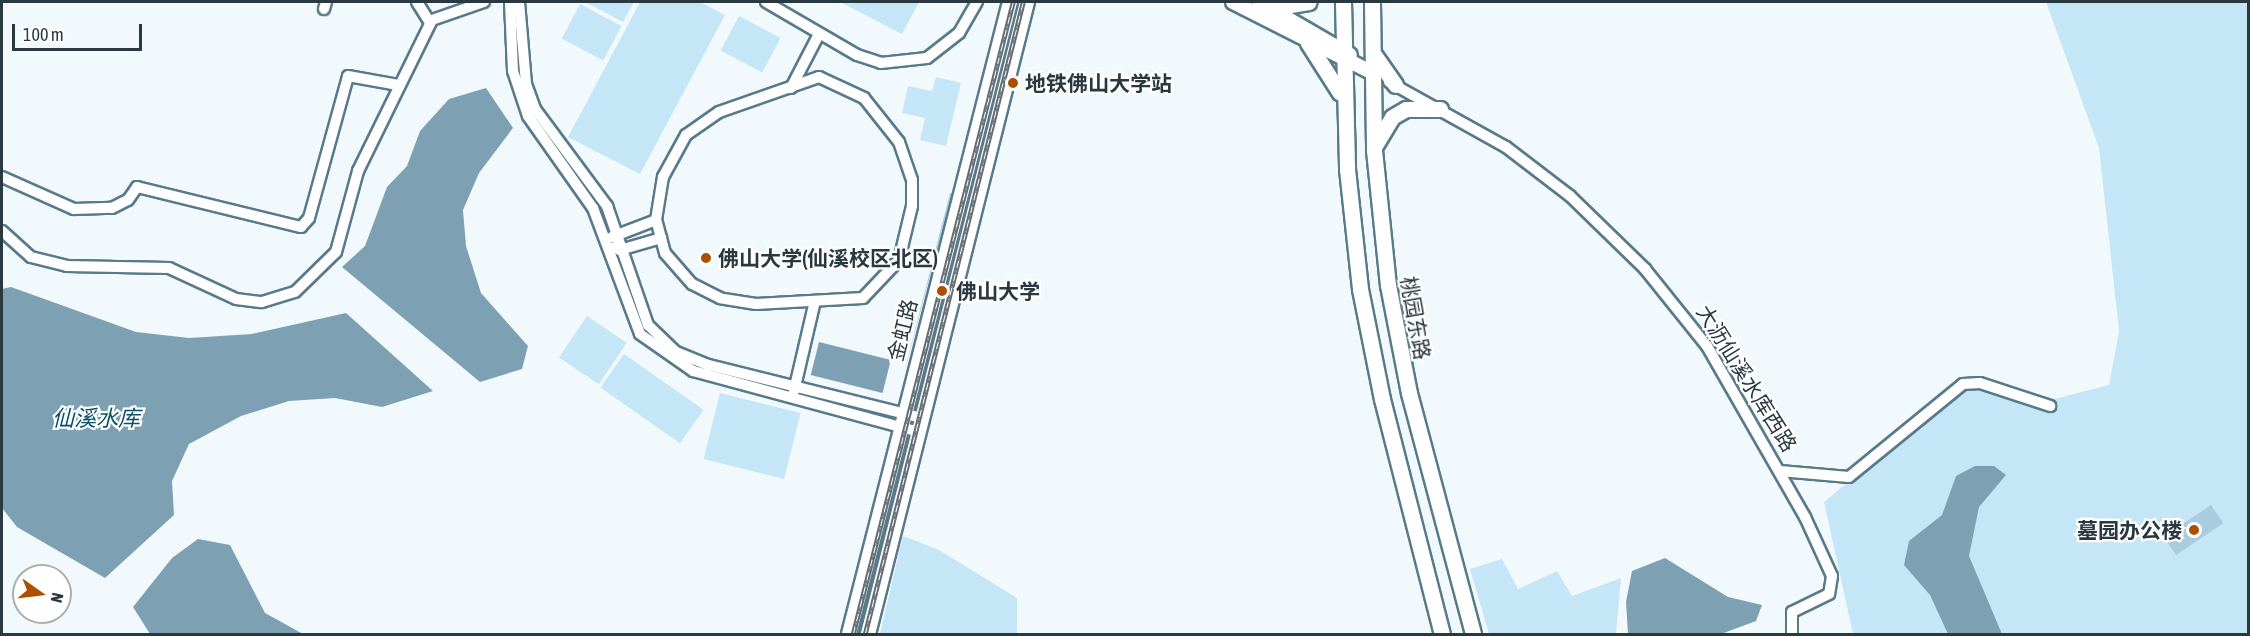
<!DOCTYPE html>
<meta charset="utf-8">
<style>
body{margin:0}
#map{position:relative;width:2250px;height:636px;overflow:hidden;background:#f1f9fc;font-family:"Asap Condensed","Noto Sans SC",sans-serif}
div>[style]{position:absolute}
.green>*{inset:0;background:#c5e6f7;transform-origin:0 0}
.water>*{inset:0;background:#7da1b2;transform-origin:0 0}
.building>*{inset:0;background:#a9cddf;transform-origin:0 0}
.roads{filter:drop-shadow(2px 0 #587a8b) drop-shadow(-2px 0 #587a8b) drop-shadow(0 2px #587a8b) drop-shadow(0 -2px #587a8b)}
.minor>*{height:10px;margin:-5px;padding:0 5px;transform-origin:5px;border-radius:5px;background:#fff}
.tertiary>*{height:14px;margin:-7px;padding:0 7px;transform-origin:7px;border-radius:7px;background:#fff}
.secondary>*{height:15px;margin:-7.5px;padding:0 7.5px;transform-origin:7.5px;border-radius:7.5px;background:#fff}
.rail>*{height:4.5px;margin-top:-2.25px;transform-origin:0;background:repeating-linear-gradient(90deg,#fff 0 7px,#626e74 0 14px);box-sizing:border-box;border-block:2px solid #626e74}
.dots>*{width:16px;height:16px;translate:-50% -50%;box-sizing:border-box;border:3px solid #fff;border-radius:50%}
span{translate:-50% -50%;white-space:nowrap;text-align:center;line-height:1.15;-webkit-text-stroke:4.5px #fff;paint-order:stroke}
.poi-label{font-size:21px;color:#2a383f;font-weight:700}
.left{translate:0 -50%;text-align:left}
.right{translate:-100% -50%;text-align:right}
.street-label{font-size:21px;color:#2a383f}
.water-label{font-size:22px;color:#09516b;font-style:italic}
.frame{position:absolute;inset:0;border:3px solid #2a383f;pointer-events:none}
.north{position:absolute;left:12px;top:564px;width:60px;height:60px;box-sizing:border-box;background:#fff;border:2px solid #aaafb2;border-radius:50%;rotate:104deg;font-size:16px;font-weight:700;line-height:24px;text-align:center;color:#2a383f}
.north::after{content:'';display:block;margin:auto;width:21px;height:27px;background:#ae4e00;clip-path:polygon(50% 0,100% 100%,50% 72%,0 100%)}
.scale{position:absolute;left:12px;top:24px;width:130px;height:27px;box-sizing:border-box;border:3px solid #2a383f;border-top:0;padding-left:8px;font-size:18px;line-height:21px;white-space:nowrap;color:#2a383f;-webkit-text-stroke:4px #fff;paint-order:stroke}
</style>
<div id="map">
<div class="green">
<i style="clip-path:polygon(585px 2px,634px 2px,623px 22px)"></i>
<i style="clip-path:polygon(640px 2px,700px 2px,725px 15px,640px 174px,568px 137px)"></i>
<i style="clip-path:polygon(840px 2px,919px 2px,902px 34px)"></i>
<i style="clip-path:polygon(2046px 2px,2248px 2px,2248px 634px,1853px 634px,1824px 502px,1974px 377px,2054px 399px,2109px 385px,2119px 331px,2099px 148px)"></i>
<i style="left:580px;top:4px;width:47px;height:39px;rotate:28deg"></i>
<i style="left:739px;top:16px;width:47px;height:39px;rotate:28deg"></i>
<i style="clip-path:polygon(936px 77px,961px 83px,946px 146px,920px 140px,925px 118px,902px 113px,908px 86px,932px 91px)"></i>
<i style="left:587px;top:316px;width:48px;height:50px;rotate:34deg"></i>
<i style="left:624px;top:354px;width:97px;height:41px;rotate:35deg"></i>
<i style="left:720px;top:393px;width:83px;height:68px;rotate:14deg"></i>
<i style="clip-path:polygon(903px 536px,939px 550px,1017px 598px,1017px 634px,880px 634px)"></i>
<i style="clip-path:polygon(1502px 559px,1518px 589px,1557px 571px,1572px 596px,1621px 578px,1616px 634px,1489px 634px,1470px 569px)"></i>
</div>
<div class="water">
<i style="clip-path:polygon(486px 88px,513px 128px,479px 173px,463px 210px,466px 246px,481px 293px,528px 346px,522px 369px,480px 382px,342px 267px,365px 246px,387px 187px,407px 166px,420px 131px,449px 99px)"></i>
<i style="clip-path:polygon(11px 287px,136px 332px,189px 338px,252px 334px,346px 313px,433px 391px,382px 407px,335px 398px,289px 401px,241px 416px,189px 444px,172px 481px,174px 515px,105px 578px,17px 527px,2px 508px,2px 289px)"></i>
<i style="left:819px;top:342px;width:74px;height:34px;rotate:14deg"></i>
<i style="clip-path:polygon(1975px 466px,1994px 466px,2006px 475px,1979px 507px,1969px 556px,2002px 634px,1948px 634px,1930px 595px,1904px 565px,1909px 541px,1942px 515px,1956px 476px)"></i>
<i style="clip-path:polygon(198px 539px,230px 545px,265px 613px,303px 634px,150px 634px,133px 607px,172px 558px)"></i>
<i style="clip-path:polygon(1665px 558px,1728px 597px,1762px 605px,1756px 621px,1721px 634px,1628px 634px,1626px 602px,1632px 571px)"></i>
</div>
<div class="building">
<i style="clip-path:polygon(950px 193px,952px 193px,902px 381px)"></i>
<i style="left:2211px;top:505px;width:22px;height:57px;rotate:56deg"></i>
</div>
<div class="roads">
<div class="minor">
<i style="left:417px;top:2px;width:25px;rotate:58deg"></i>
<i style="left:510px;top:2px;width:69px;rotate:87.5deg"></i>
<i style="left:513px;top:71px;width:47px;rotate:71.6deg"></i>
<i style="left:528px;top:116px;width:113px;rotate:54.8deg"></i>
<i style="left:593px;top:208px;width:134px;rotate:69.5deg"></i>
<i style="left:640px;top:334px;width:65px;rotate:34.9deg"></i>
<i style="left:693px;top:371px;width:234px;rotate:15.1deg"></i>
<i style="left:519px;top:2px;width:82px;rotate:85.1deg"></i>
<i style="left:526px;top:84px;width:27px;rotate:70deg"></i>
<i style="left:535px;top:109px;width:121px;rotate:53.4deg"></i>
<i style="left:607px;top:206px;width:126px;rotate:71deg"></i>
<i style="left:648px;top:325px;width:39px;rotate:44deg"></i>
<i style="left:676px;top:352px;width:35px;rotate:22deg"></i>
<i style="left:709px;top:365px;width:219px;rotate:14deg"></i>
<i style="left:766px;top:2px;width:105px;rotate:30.2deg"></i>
<i style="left:857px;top:55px;width:25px;rotate:18deg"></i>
<i style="left:881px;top:63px;width:46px;rotate:-6.2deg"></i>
<i style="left:927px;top:58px;width:41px;rotate:-38deg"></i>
<i style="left:959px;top:33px;width:36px;rotate:-60deg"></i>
<i style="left:324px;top:9px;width:7px;rotate:-74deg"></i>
<i style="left:819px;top:77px;width:50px;rotate:25deg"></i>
<i style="left:864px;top:98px;width:56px;rotate:51.5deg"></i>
<i style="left:899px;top:142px;width:40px;rotate:71.1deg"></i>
<i style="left:912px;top:180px;width:26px;rotate:90deg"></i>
<i style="left:912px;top:206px;width:56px;rotate:103.5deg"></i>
<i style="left:899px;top:260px;width:52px;rotate:133.5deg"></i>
<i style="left:863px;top:298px;width:107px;rotate:176.8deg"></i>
<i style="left:756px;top:304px;width:36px;rotate:-171deg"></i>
<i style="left:720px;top:298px;width:31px;rotate:-153deg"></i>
<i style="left:692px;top:284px;width:41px;rotate:-131.1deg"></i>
<i style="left:665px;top:253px;width:34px;rotate:-105deg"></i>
<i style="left:656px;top:220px;width:44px;rotate:-80.8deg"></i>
<i style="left:663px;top:177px;width:48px;rotate:-61.3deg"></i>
<i style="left:686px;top:135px;width:40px;rotate:-34.9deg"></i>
<i style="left:719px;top:112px;width:106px;rotate:-19.3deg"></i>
<i style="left:1389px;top:82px;width:134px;rotate:29.1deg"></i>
<i style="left:1506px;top:147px;width:81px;rotate:37.4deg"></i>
<i style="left:1570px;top:196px;width:105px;rotate:44.2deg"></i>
<i style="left:1645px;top:269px;width:99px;rotate:51.2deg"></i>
<i style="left:1707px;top:346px;width:197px;rotate:60.2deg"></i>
<i style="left:1805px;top:517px;width:65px;rotate:65.4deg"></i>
<i style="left:1832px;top:576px;width:18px;rotate:99deg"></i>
<i style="left:1829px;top:594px;width:41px;rotate:154.1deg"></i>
<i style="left:1792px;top:612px;width:22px;rotate:90deg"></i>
<i style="left:791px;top:88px;width:61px;rotate:-62.6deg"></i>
<i style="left:2px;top:177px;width:79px;rotate:24deg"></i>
<i style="left:74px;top:209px;width:38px;rotate:-2deg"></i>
<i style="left:112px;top:208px;width:18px;rotate:-27deg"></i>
<i style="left:128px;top:200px;width:16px;rotate:-55deg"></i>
<i style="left:137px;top:187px;width:169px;rotate:13.7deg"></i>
<i style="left:301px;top:227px;width:12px;rotate:-48deg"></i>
<i style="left:309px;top:218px;width:147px;rotate:-74.6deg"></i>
<i style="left:348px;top:76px;width:51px;rotate:10.2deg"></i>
<i style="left:2px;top:231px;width:39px;rotate:42deg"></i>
<i style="left:31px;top:257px;width:37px;rotate:14deg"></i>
<i style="left:67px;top:266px;width:102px;rotate:1.1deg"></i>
<i style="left:169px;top:268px;width:74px;rotate:24.8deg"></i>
<i style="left:236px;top:299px;width:26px;rotate:7deg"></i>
<i style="left:262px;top:302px;width:34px;rotate:-17deg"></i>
<i style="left:295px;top:292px;width:57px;rotate:-44.3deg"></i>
<i style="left:336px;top:252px;width:84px;rotate:-74.8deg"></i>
<i style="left:358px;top:171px;width:168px;rotate:-63.9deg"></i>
<i style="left:432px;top:20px;width:55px;rotate:-19.1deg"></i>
<i style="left:612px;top:237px;width:47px;rotate:-21.1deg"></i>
<i style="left:614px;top:247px;width:7px;rotate:27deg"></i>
<i style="left:620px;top:250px;width:43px;rotate:-16.3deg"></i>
<i style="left:794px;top:391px;width:92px;rotate:-76.9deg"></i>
<i style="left:1780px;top:471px;width:69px;rotate:5deg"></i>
<i style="left:1849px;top:477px;width:147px;rotate:-39.2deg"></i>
<i style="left:1963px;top:384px;width:17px;rotate:-3deg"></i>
<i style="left:1980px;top:383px;width:74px;rotate:18.2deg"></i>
</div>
<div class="tertiary">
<i style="left:1233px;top:2px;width:155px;rotate:26.9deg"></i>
<i style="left:1259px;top:2px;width:105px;rotate:30.2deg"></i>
<i style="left:849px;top:634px;width:652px;rotate:-75.71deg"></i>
<i style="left:868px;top:634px;width:652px;rotate:-75.88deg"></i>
</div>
<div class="secondary">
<i style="left:1343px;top:2px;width:167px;rotate:88.6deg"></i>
<i style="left:1347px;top:169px;width:121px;rotate:83.8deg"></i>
<i style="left:1360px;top:289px;width:112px;rotate:78.7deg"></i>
<i style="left:1382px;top:399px;width:243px;rotate:75.7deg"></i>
<i style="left:1372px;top:2px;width:148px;rotate:89.2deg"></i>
<i style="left:1374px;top:150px;width:136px;rotate:84.1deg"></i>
<i style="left:1388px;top:285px;width:110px;rotate:79deg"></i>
<i style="left:1409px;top:393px;width:249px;rotate:75.1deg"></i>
<i style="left:1272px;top:8px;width:37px;rotate:-9deg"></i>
<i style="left:1308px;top:43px;width:59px;rotate:57.4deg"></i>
<i style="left:1373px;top:53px;width:39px;rotate:55deg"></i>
<i style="left:1376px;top:144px;width:31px;rotate:-59deg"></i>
<i style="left:1392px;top:117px;width:16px;rotate:-30deg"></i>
<i style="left:1406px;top:109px;width:34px"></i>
</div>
</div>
<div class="rail">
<i style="left:853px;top:634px;width:652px;rotate:-75.79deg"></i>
<i style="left:865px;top:634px;width:651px;rotate:-75.96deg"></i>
</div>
<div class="dots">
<i style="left:1013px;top:83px;background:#ae4e00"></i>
<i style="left:706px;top:258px;background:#ae4e00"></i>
<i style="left:942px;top:291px;background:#ae4e00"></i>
<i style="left:2194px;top:530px;background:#ae4e00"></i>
</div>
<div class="poi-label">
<span class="left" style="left:1025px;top:83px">地铁佛山大学站</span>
<span class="left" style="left:718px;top:258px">佛山大学(仙溪校区北区)</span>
<span class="left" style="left:956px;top:291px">佛山大学</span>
<span class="right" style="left:2182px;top:530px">墓园办公楼</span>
</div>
<div class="street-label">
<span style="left:1416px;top:318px;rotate:80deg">桃园东路</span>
<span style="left:902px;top:330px;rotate:-76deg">金虹路</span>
<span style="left:1747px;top:378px;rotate:58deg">大沥仙溪水库西路</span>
</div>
<div class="water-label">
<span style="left:96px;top:419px">仙溪水库</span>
</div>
<div class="frame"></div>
<div class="north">N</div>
<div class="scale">100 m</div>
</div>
